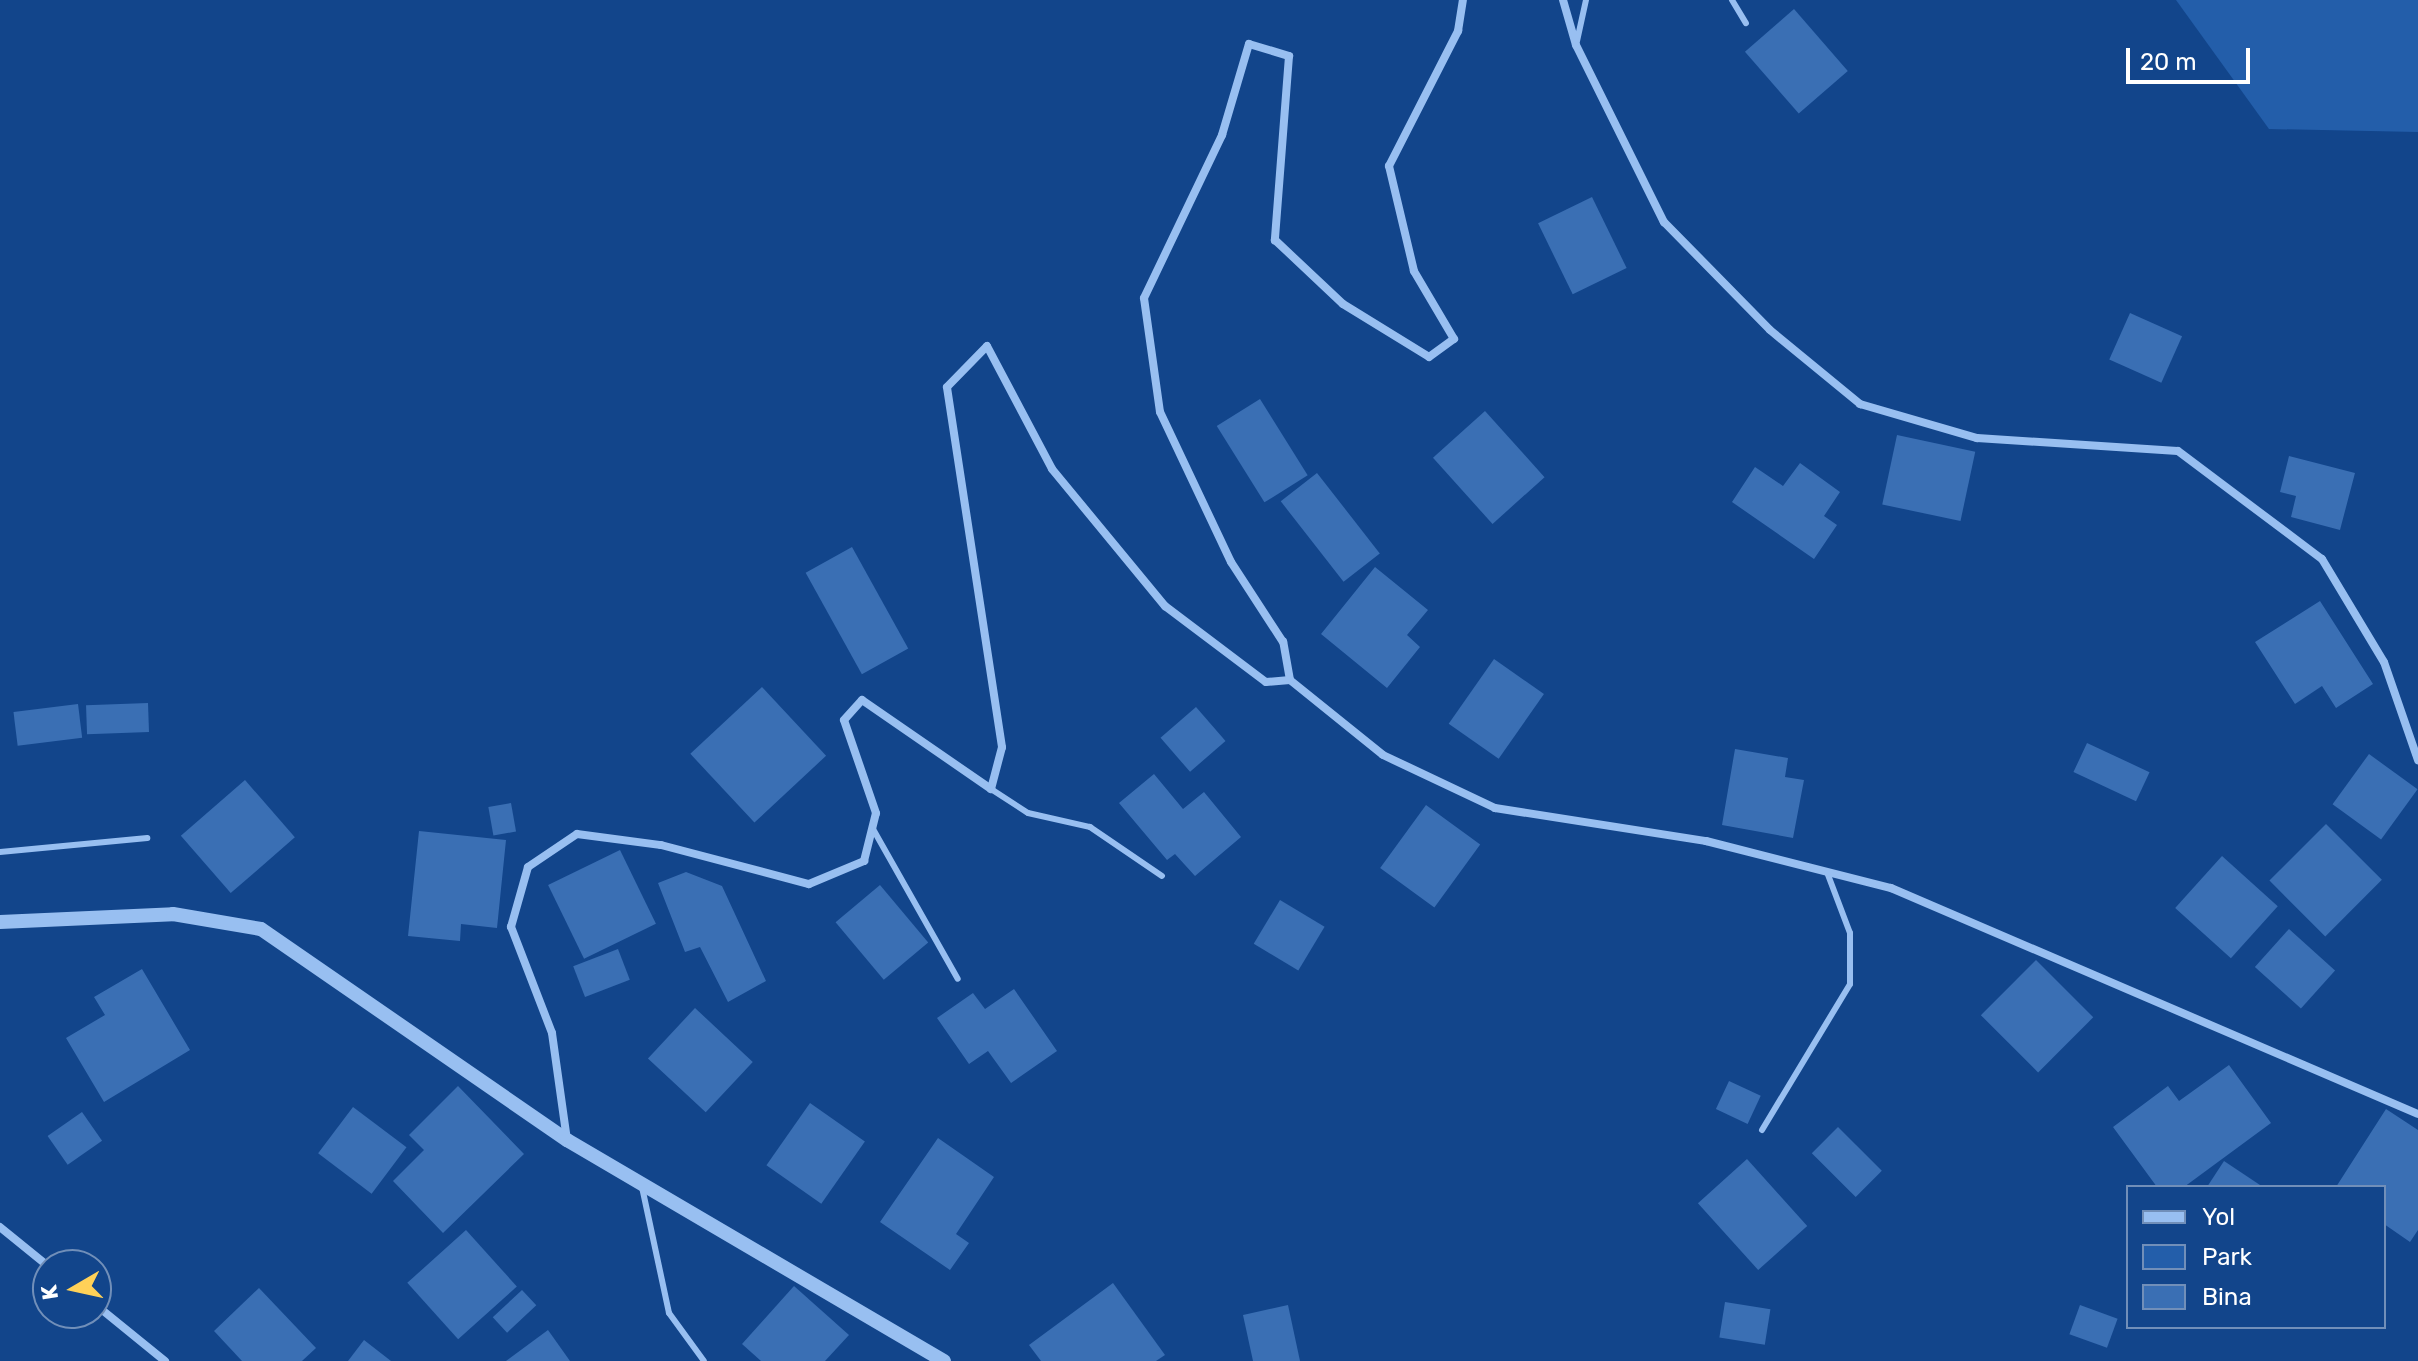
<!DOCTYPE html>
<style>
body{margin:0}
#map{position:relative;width:2418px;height:1361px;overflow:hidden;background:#12458b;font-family:Rubik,sans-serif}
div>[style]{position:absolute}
.green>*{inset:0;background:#235eaa}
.building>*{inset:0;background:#3a6fb4;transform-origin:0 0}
.service>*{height:6px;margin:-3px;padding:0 3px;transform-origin:3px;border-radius:3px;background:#98bff1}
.minor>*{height:8px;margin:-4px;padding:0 4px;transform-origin:4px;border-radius:4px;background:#98bff1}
.tertiary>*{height:14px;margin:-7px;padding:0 7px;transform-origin:7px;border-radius:7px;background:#98bff1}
span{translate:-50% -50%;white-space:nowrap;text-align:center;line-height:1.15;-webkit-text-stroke:7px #12458b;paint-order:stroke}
.legend{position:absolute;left:2126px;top:1185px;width:260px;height:144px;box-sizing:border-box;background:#12458b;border:2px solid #718fb9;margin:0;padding:10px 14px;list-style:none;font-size:24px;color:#fff}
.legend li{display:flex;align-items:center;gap:16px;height:40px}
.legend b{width:40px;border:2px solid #718fb9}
.north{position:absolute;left:32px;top:1249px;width:80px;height:80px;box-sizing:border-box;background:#12458b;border:2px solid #718fb9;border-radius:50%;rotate:261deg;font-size:22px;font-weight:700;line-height:32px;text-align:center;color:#fff}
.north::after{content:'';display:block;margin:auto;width:28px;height:36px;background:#ffd158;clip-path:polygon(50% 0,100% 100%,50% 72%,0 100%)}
.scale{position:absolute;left:2126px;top:48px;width:124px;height:36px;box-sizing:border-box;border:4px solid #fff;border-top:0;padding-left:10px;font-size:24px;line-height:28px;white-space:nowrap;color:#fff;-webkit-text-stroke:6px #12458b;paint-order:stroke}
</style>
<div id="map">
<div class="green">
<i style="clip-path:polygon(2176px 0,2418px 0,2418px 132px,2269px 129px)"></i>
</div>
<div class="building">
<i style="left:1794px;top:9px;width:82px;height:65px;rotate:49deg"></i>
<i style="left:1592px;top:197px;width:79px;height:60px;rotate:64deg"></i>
<i style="left:2130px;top:313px;width:57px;height:51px;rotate:24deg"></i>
<i style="left:1260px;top:399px;width:90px;height:51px;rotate:58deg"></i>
<i style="left:1485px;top:411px;width:89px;height:70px;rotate:48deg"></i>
<i style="left:1897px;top:435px;width:80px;height:71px;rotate:12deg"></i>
<i style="clip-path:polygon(2289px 456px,2355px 473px,2340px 530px,2291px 517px,2296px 496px,2280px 492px)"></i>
<i style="clip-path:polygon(1800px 463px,1840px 492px,1824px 516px,1837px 525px,1814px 559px,1732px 502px,1755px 467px,1783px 486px)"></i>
<i style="left:1317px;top:473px;width:102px;height:46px;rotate:52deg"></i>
<i style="left:852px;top:547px;width:116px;height:53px;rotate:61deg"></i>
<i style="clip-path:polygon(1375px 567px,1428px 610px,1407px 635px,1420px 647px,1387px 688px,1321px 634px)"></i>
<i style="clip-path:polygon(2320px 601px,2373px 684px,2336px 708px,2322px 686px,2295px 704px,2255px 642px)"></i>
<i style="left:1494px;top:659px;width:61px;height:79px;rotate:35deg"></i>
<i style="left:762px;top:687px;width:94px;height:98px;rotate:47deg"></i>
<i style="left:148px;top:703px;width:29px;height:62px;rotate:88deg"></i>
<i style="left:78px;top:704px;width:34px;height:65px;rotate:83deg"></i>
<i style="left:1196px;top:707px;width:45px;height:47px;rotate:49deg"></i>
<i style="left:2087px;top:743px;width:69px;height:32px;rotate:25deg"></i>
<i style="clip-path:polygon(1735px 749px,1788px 758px,1785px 777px,1804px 780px,1793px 838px,1722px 825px)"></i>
<i style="left:2369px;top:754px;width:60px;height:62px;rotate:36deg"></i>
<i style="clip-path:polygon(1154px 774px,1183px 809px,1204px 792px,1241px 837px,1195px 876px,1175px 854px,1167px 860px,1119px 803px)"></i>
<i style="left:245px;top:780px;width:76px;height:85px;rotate:49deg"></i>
<i style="left:511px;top:803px;width:29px;height:23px;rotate:80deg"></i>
<i style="left:1426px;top:805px;width:67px;height:78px;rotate:36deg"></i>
<i style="left:2326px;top:824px;width:79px;height:80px;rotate:45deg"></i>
<i style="clip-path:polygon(419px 831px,506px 840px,497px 928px,461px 924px,460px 941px,408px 936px)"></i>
<i style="left:620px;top:850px;width:82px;height:80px;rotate:64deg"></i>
<i style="left:2222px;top:856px;width:75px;height:70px;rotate:42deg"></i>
<i style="clip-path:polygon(686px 872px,722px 886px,766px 981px,728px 1002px,700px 947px,685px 952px,658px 883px)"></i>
<i style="left:880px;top:885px;width:75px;height:58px;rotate:50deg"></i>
<i style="left:1280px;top:900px;width:52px;height:51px;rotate:31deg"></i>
<i style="left:2289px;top:929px;width:62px;height:51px;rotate:42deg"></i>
<i style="left:618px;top:949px;width:33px;height:48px;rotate:69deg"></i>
<i style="left:2036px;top:960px;width:81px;height:78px;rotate:45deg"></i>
<i style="clip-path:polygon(142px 969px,190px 1050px,104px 1102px,66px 1038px,105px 1015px,94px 997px)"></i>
<i style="clip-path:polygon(1014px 989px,1057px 1051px,1011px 1083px,988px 1051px,969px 1064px,937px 1018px,973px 993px,985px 1009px)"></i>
<i style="left:695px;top:1008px;width:79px;height:69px;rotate:43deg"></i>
<i style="clip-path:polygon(2229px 1065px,2271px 1123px,2184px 1187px,2157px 1187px,2113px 1127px,2168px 1086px,2179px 1101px)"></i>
<i style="left:1729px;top:1081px;width:35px;height:31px;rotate:25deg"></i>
<i style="clip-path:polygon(458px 1086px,524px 1154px,443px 1233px,393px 1181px,424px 1150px,409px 1135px)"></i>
<i style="left:810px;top:1103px;width:67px;height:76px;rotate:35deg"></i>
<i style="left:353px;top:1107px;width:67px;height:58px;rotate:37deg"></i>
<i style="clip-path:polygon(2386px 1109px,2418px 1130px,2418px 1230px,2410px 1242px,2384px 1224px,2384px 1187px,2336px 1187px)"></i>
<i style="left:82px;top:1112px;width:35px;height:42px;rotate:55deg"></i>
<i style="left:1838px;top:1127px;width:62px;height:37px;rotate:45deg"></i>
<i style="clip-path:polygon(938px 1138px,994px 1177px,956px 1234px,969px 1243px,950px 1270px,880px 1222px)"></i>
<i style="left:1747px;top:1159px;width:90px;height:66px;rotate:48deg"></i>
<i style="clip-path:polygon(2224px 1161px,2263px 1187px,2207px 1187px)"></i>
<i style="left:466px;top:1230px;width:76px;height:79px;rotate:48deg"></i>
<i style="clip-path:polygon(1113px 1283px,1165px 1355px,1156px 1361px,1041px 1361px,1029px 1345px)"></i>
<i style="clip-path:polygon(794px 1286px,849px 1335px,825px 1361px,761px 1361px,742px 1344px)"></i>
<i style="clip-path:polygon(259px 1288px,316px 1348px,302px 1361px,242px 1361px,214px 1331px)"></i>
<i style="left:522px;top:1290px;width:21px;height:40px;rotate:47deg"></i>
<i style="left:1725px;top:1302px;width:46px;height:36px;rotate:9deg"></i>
<i style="clip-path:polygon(1288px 1305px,1300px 1361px,1253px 1361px,1243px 1315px)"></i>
<i style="left:2080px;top:1305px;width:40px;height:31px;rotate:20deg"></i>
<i style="clip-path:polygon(548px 1330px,570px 1361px,506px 1361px)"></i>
<i style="clip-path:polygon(364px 1340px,391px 1361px,348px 1361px)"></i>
</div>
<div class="service">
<i style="left:1732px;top:0;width:27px;rotate:59deg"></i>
<i style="left:1577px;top:41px;width:42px;rotate:-77.6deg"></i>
<i style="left:991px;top:789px;width:44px;rotate:33deg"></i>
<i style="left:1028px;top:813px;width:64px;rotate:12.7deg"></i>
<i style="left:1090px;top:827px;width:87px;rotate:34.2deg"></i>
<i style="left:873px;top:829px;width:172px;rotate:60.5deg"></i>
<i style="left:0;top:852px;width:148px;rotate:-5.4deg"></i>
<i style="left:1762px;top:1130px;width:170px;rotate:-58.9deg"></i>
<i style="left:1850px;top:984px;width:51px;rotate:-90deg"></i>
<i style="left:1850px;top:933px;width:65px;rotate:-110.7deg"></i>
<i style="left:642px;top:1187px;width:129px;rotate:77.9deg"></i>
<i style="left:669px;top:1313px;width:59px;rotate:53.9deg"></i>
</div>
<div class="minor">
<i style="left:1563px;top:0;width:47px;rotate:73.9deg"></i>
<i style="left:1576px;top:45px;width:198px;rotate:63.6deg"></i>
<i style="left:1664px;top:222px;width:151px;rotate:45.5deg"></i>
<i style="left:1770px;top:330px;width:117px;rotate:39.4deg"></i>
<i style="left:1860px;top:404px;width:122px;rotate:16.2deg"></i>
<i style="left:1977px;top:438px;width:201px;rotate:3.7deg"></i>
<i style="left:2178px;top:451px;width:180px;rotate:36.9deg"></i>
<i style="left:2322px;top:559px;width:120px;rotate:59deg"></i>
<i style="left:2384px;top:662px;width:104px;rotate:70.9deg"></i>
<i style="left:1290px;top:680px;width:119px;rotate:38.9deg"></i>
<i style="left:1383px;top:755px;width:124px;rotate:25.3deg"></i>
<i style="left:1495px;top:808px;width:214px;rotate:8.9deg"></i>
<i style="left:1706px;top:841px;width:191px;rotate:14.3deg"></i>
<i style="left:1891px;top:888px;width:573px;rotate:23.21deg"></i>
<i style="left:567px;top:1140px;width:108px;rotate:-98deg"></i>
<i style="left:552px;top:1033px;width:114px;rotate:-111.1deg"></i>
<i style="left:511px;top:927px;width:62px;rotate:-74.2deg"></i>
<i style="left:528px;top:867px;width:59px;rotate:-34deg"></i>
<i style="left:577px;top:834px;width:85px;rotate:7.5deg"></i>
<i style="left:661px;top:845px;width:153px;rotate:14.8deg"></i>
<i style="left:809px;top:884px;width:60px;rotate:-22.7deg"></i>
<i style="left:864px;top:861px;width:49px;rotate:-76deg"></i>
<i style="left:876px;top:813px;width:98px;rotate:-109deg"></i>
<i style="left:844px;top:720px;width:27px;rotate:-48deg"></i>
<i style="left:862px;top:700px;width:157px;rotate:34.6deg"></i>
<i style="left:991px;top:789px;width:43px;rotate:-75.3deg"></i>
<i style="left:1002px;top:747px;width:364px;rotate:-98.7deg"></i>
<i style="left:947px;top:387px;width:57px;rotate:-45.7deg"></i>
<i style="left:987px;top:346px;width:139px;rotate:62.1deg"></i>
<i style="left:1052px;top:469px;width:178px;rotate:50.5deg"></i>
<i style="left:1165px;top:606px;width:126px;rotate:37deg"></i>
<i style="left:1266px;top:682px;width:24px;rotate:-5deg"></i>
<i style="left:1290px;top:680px;width:39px;rotate:-100deg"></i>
<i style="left:1283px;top:642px;width:95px;rotate:-123deg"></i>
<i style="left:1231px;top:562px;width:166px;rotate:-115.3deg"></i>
<i style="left:1160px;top:412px;width:115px;rotate:-98deg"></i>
<i style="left:1144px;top:298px;width:181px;rotate:-64.4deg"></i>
<i style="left:1222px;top:135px;width:95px;rotate:-73.5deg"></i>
<i style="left:1249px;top:44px;width:42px;rotate:16.7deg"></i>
<i style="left:1289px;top:56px;width:185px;rotate:94.4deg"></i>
<i style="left:1275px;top:240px;width:93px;rotate:43.3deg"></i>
<i style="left:1343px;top:304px;width:101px;rotate:31.6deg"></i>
<i style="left:1429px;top:357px;width:31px;rotate:-36deg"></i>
<i style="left:1454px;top:339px;width:79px;rotate:-120.5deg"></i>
<i style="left:1414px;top:271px;width:108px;rotate:-103.4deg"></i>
<i style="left:1389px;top:166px;width:152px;rotate:-62.9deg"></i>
<i style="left:1458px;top:31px;width:31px;rotate:-81deg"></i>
<i style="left:0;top:1227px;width:62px;rotate:39.1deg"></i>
<i style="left:96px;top:1305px;width:89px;rotate:39.1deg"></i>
</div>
<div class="tertiary">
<i style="left:0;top:922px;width:173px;rotate:-2.6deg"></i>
<i style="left:173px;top:914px;width:89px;rotate:9.7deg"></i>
<i style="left:261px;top:929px;width:372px;rotate:34.6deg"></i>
<i style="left:567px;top:1140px;width:437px;rotate:30.4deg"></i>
</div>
<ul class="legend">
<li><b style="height:10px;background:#98bff1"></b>Yol</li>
<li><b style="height:22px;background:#235eaa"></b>Park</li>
<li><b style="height:22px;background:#3a6fb4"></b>Bina</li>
</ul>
<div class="north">K</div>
<div class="scale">20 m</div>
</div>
